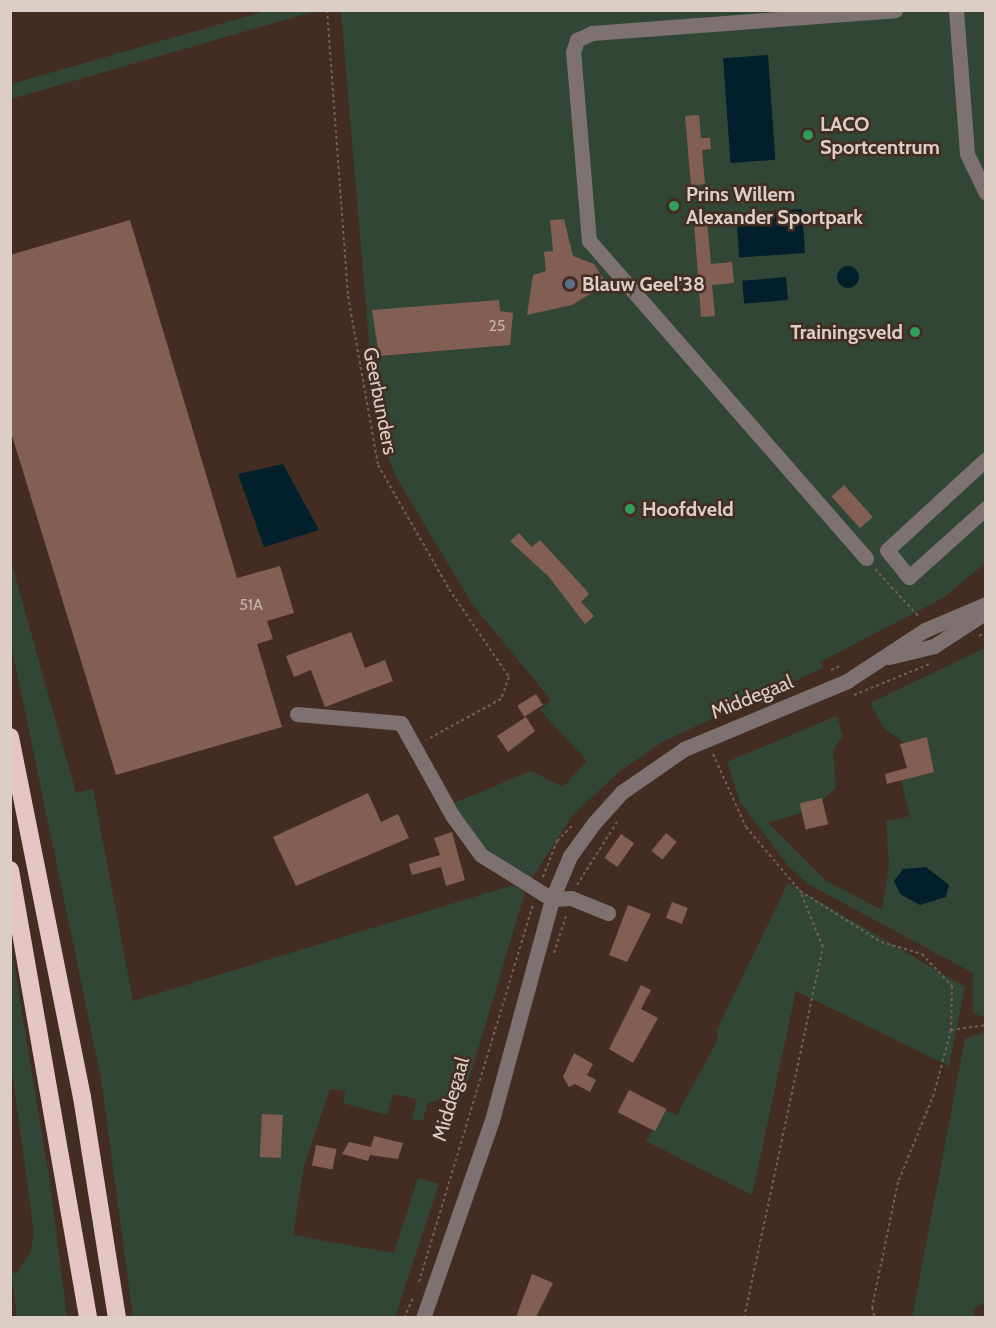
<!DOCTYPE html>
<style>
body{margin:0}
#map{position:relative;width:996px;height:1328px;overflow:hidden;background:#432d23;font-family:Cabin,sans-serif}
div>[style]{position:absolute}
.green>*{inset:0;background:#314636}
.water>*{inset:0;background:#01202b;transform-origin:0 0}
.round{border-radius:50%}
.building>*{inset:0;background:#835e53;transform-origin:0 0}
.path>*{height:2px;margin-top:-1px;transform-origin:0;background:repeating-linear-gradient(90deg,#715e55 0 3px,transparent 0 6px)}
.minor>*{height:15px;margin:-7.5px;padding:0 7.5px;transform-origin:7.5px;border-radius:7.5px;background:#7e7171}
.highway>*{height:18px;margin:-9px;padding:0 9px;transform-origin:9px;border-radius:9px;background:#e6c6c5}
.dots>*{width:16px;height:16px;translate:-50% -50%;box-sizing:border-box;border:3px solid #432d23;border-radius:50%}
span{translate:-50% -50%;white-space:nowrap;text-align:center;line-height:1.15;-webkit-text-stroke:5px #432d23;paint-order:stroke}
.number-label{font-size:16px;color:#c6b2aa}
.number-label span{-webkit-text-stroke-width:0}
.poi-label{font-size:20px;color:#dccec7;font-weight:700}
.left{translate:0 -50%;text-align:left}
.right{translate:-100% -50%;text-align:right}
.street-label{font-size:20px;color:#dccec7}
.frame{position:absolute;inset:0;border:12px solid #dccec7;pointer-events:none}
</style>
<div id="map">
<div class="green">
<i style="clip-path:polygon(266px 11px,316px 11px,11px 99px,11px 84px)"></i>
<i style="clip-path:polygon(341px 11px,985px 11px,985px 563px,943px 598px,820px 662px,823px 668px,664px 741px,620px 771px,572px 816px,529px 883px,485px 851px,454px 803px,531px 771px,563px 787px,587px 761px,540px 710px,551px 700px,472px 604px,395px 475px,387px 453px,374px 401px)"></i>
<i style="clip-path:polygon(10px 558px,76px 793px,93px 789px,133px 1001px,513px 885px,525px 892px,466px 1090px,427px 1104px,423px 1121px,412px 1119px,417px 1099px,393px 1094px,387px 1115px,343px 1103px,345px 1091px,330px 1089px,304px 1166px,293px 1235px,394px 1253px,418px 1178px,439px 1184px,395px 1317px,133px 1317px,101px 1078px,11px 644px)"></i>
<i style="clip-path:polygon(985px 648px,985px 1018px,973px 1013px,973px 973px,808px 884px,789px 867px,740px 802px,727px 762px,836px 716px,843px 735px,833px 750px,836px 788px,811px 810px,768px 823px,826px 881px,882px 910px,889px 865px,886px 821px,910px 816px,901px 781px,910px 778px,906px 765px,912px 762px,905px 743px,885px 729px,870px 703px)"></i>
<i style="clip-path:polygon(788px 883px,965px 987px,949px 1066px,796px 991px,752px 1195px,646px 1141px,666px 1110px,677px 1115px,719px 1037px,716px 1032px)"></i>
<i style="clip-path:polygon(10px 940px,50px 1183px,67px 1317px,17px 1317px,11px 1271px,16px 1274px,30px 1253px,34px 1233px,11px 1064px)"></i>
<i style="clip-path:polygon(984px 1032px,985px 1302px,973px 1310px,974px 1317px,912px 1318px,965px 1039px)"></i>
</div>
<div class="water">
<i style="left:768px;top:55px;width:105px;height:45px;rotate:86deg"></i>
<i style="left:802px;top:209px;width:44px;height:66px;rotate:86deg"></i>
<i class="round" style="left:837px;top:266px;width:22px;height:22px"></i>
<i style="left:786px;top:277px;width:23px;height:44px;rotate:85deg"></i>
<i style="clip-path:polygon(283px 464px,319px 530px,264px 547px,238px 474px)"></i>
<i style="clip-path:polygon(926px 867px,949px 885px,946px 897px,920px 905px,900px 894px,894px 881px,903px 869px)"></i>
</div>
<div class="building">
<i style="clip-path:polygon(699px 115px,701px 138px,710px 138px,711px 149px,702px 150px,705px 184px,691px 186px,685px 116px)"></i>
<i style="clip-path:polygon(564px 219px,573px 256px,594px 264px,607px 284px,572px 305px,527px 315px,533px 275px,546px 271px,544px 252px,553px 251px,550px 220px)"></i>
<i style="clip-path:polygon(130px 220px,237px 578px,280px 566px,294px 613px,267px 621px,273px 639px,257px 644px,282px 727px,116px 775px,10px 429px,10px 255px)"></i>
<i style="clip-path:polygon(707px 221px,711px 264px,732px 262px,734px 283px,712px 285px,715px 316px,701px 317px,694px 222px)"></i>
<i style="clip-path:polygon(499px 300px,500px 311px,513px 313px,510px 345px,379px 356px,372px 310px)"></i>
<i style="left:844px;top:485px;width:43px;height:17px;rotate:48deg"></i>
<i style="clip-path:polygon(519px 533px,532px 547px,540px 540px,585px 589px,589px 594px,581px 602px,594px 616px,585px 624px,549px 577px,510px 541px)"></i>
<i style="clip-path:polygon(351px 632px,365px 668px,385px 660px,393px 681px,325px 707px,311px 670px,294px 677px,286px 656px)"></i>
<i style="left:536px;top:694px;width:13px;height:22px;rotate:58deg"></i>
<i style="clip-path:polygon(526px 717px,535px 731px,508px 752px,497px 736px)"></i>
<i style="clip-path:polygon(927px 737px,934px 772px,887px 784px,885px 774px,907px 768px,900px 744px)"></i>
<i style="clip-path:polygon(368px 793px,381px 822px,398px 814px,409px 838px,296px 886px,273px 837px)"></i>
<i style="left:822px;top:798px;width:27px;height:23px;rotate:77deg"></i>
<i style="clip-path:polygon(452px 832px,465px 880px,446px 886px,441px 867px,412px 875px,409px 864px,440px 855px,434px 838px)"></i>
<i style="left:666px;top:833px;width:14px;height:23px;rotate:39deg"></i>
<i style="left:621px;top:834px;width:16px;height:29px;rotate:35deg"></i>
<i style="left:672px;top:902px;width:17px;height:17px;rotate:21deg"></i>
<i style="clip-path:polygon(628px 905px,651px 914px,627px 962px,609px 955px)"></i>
<i style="clip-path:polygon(641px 985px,651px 990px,641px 1009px,658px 1018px,633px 1063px,609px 1049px)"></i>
<i style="clip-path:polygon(574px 1053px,593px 1064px,587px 1075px,596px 1080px,590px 1092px,575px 1084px,569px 1087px,563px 1077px)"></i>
<i style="left:629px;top:1090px;width:42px;height:25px;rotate:27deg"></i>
<i style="left:262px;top:1114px;width:21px;height:43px;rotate:3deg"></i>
<i style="clip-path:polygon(374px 1136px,403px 1143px,398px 1159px,370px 1155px,368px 1161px,342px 1154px,349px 1142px,371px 1147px)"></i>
<i style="left:316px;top:1145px;width:21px;height:21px;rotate:11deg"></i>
<i style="clip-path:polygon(532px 1274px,553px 1283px,536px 1317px,516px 1317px)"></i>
</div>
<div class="path">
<i style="left:327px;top:10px;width:287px;rotate:85.8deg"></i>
<i style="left:348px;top:296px;width:172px;rotate:79.9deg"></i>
<i style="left:378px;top:465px;width:143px;rotate:60.2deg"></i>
<i style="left:449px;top:589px;width:107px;rotate:55.7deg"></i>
<i style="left:509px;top:677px;width:23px;rotate:110deg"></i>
<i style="left:501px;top:699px;width:85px;rotate:151.3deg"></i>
<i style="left:875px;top:569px;width:64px;rotate:47.5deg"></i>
<i style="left:979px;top:636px;width:8px;rotate:-30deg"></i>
<i style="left:831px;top:670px;width:12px;rotate:-24deg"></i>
<i style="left:854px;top:695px;width:84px;rotate:-22.3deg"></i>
<i style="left:713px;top:754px;width:80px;rotate:65.7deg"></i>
<i style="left:746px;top:827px;width:84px;rotate:49.8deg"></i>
<i style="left:800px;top:891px;width:96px;rotate:32.2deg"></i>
<i style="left:881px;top:942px;width:43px;rotate:16.3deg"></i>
<i style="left:922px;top:954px;width:44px;rotate:46.8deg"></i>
<i style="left:952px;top:986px;width:44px;rotate:91.3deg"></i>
<i style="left:951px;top:1030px;width:66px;rotate:104.9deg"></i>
<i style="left:934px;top:1094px;width:95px;rotate:112.2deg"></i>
<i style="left:898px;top:1182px;width:128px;rotate:101.7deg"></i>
<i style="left:872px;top:1307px;width:11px;rotate:75deg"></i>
<i style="left:543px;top:877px;width:39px;rotate:-69deg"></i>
<i style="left:557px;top:841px;width:21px;rotate:-45deg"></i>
<i style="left:577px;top:885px;width:75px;rotate:-57.6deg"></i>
<i style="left:554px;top:953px;width:42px;rotate:-72deg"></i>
<i style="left:951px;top:1030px;width:35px;rotate:-8deg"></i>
<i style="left:419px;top:1282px;width:394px;rotate:-73.2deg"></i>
<i style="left:404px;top:1318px;width:24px;rotate:-66deg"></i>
<i style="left:744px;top:1318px;width:379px;rotate:-78deg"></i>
<i style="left:823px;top:947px;width:61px;rotate:-112.3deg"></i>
</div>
<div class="minor">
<i style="left:956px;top:10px;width:144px;rotate:85.6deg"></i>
<i style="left:967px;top:154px;width:43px;rotate:64deg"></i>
<i style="left:986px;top:459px;width:134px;rotate:137.4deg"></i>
<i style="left:887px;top:550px;width:35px;rotate:51deg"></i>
<i style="left:909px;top:577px;width:103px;rotate:-41.9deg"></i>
<i style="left:866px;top:558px;width:421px;rotate:-131.1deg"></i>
<i style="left:589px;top:241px;width:190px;rotate:-94.8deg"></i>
<i style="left:573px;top:52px;width:13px;rotate:-72deg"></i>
<i style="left:577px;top:40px;width:17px;rotate:-25deg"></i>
<i style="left:592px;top:33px;width:304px;rotate:-4.3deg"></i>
<i style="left:889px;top:657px;width:46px;rotate:-13.7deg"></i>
<i style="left:934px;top:646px;width:55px;rotate:-33.1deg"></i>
<i style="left:297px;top:714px;width:104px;rotate:4.9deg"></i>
<i style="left:401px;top:723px;width:105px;rotate:61deg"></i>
<i style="left:452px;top:815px;width:49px;rotate:54.1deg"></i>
<i style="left:481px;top:855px;width:84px;rotate:31.8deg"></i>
<i style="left:552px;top:899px;width:19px;rotate:-3deg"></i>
<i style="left:571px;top:898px;width:40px;rotate:22deg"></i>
<i style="left:423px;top:1318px;width:210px;rotate:-70.8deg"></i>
<i style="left:492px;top:1120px;width:229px;rotate:-74.8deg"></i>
<i style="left:552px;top:899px;width:47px;rotate:-67.3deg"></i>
<i style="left:570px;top:856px;width:41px;rotate:-54deg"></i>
<i style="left:594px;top:823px;width:42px;rotate:-47.9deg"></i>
<i style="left:622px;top:792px;width:75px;rotate:-34.7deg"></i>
<i style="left:684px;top:749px;width:177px;rotate:-22.6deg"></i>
<i style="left:847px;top:681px;width:93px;rotate:-33.2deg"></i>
<i style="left:925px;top:630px;width:66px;rotate:-23.1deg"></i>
</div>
<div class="highway">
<i style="left:10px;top:737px;width:367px;rotate:78.7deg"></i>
<i style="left:82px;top:1097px;width:224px;rotate:81deg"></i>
<i style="left:10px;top:870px;width:455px;rotate:80.1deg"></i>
</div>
<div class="dots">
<i style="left:808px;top:135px;background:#2e9e5b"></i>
<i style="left:674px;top:206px;background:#2e9e5b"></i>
<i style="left:570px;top:284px;background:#5c6f8a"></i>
<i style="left:915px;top:332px;background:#2e9e5b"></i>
<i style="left:630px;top:509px;background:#2e9e5b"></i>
</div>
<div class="number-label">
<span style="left:497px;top:326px">25</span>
<span style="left:251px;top:605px">51A</span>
</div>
<div class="poi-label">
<span class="left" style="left:820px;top:136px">LACO<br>Sportcentrum</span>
<span class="left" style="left:686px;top:206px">Prins Willem<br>Alexander Sportpark</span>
<span class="left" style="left:582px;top:284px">Blauw Geel'38</span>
<span class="right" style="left:903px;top:332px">Trainingsveld</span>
<span class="left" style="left:642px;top:509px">Hoofdveld</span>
</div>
<div class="street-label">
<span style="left:380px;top:401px;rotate:79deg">Geerbunders</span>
<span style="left:752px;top:697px;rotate:-22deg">Middegaal</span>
<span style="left:451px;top:1099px;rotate:-74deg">Middegaal</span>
</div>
<div class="frame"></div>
</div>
